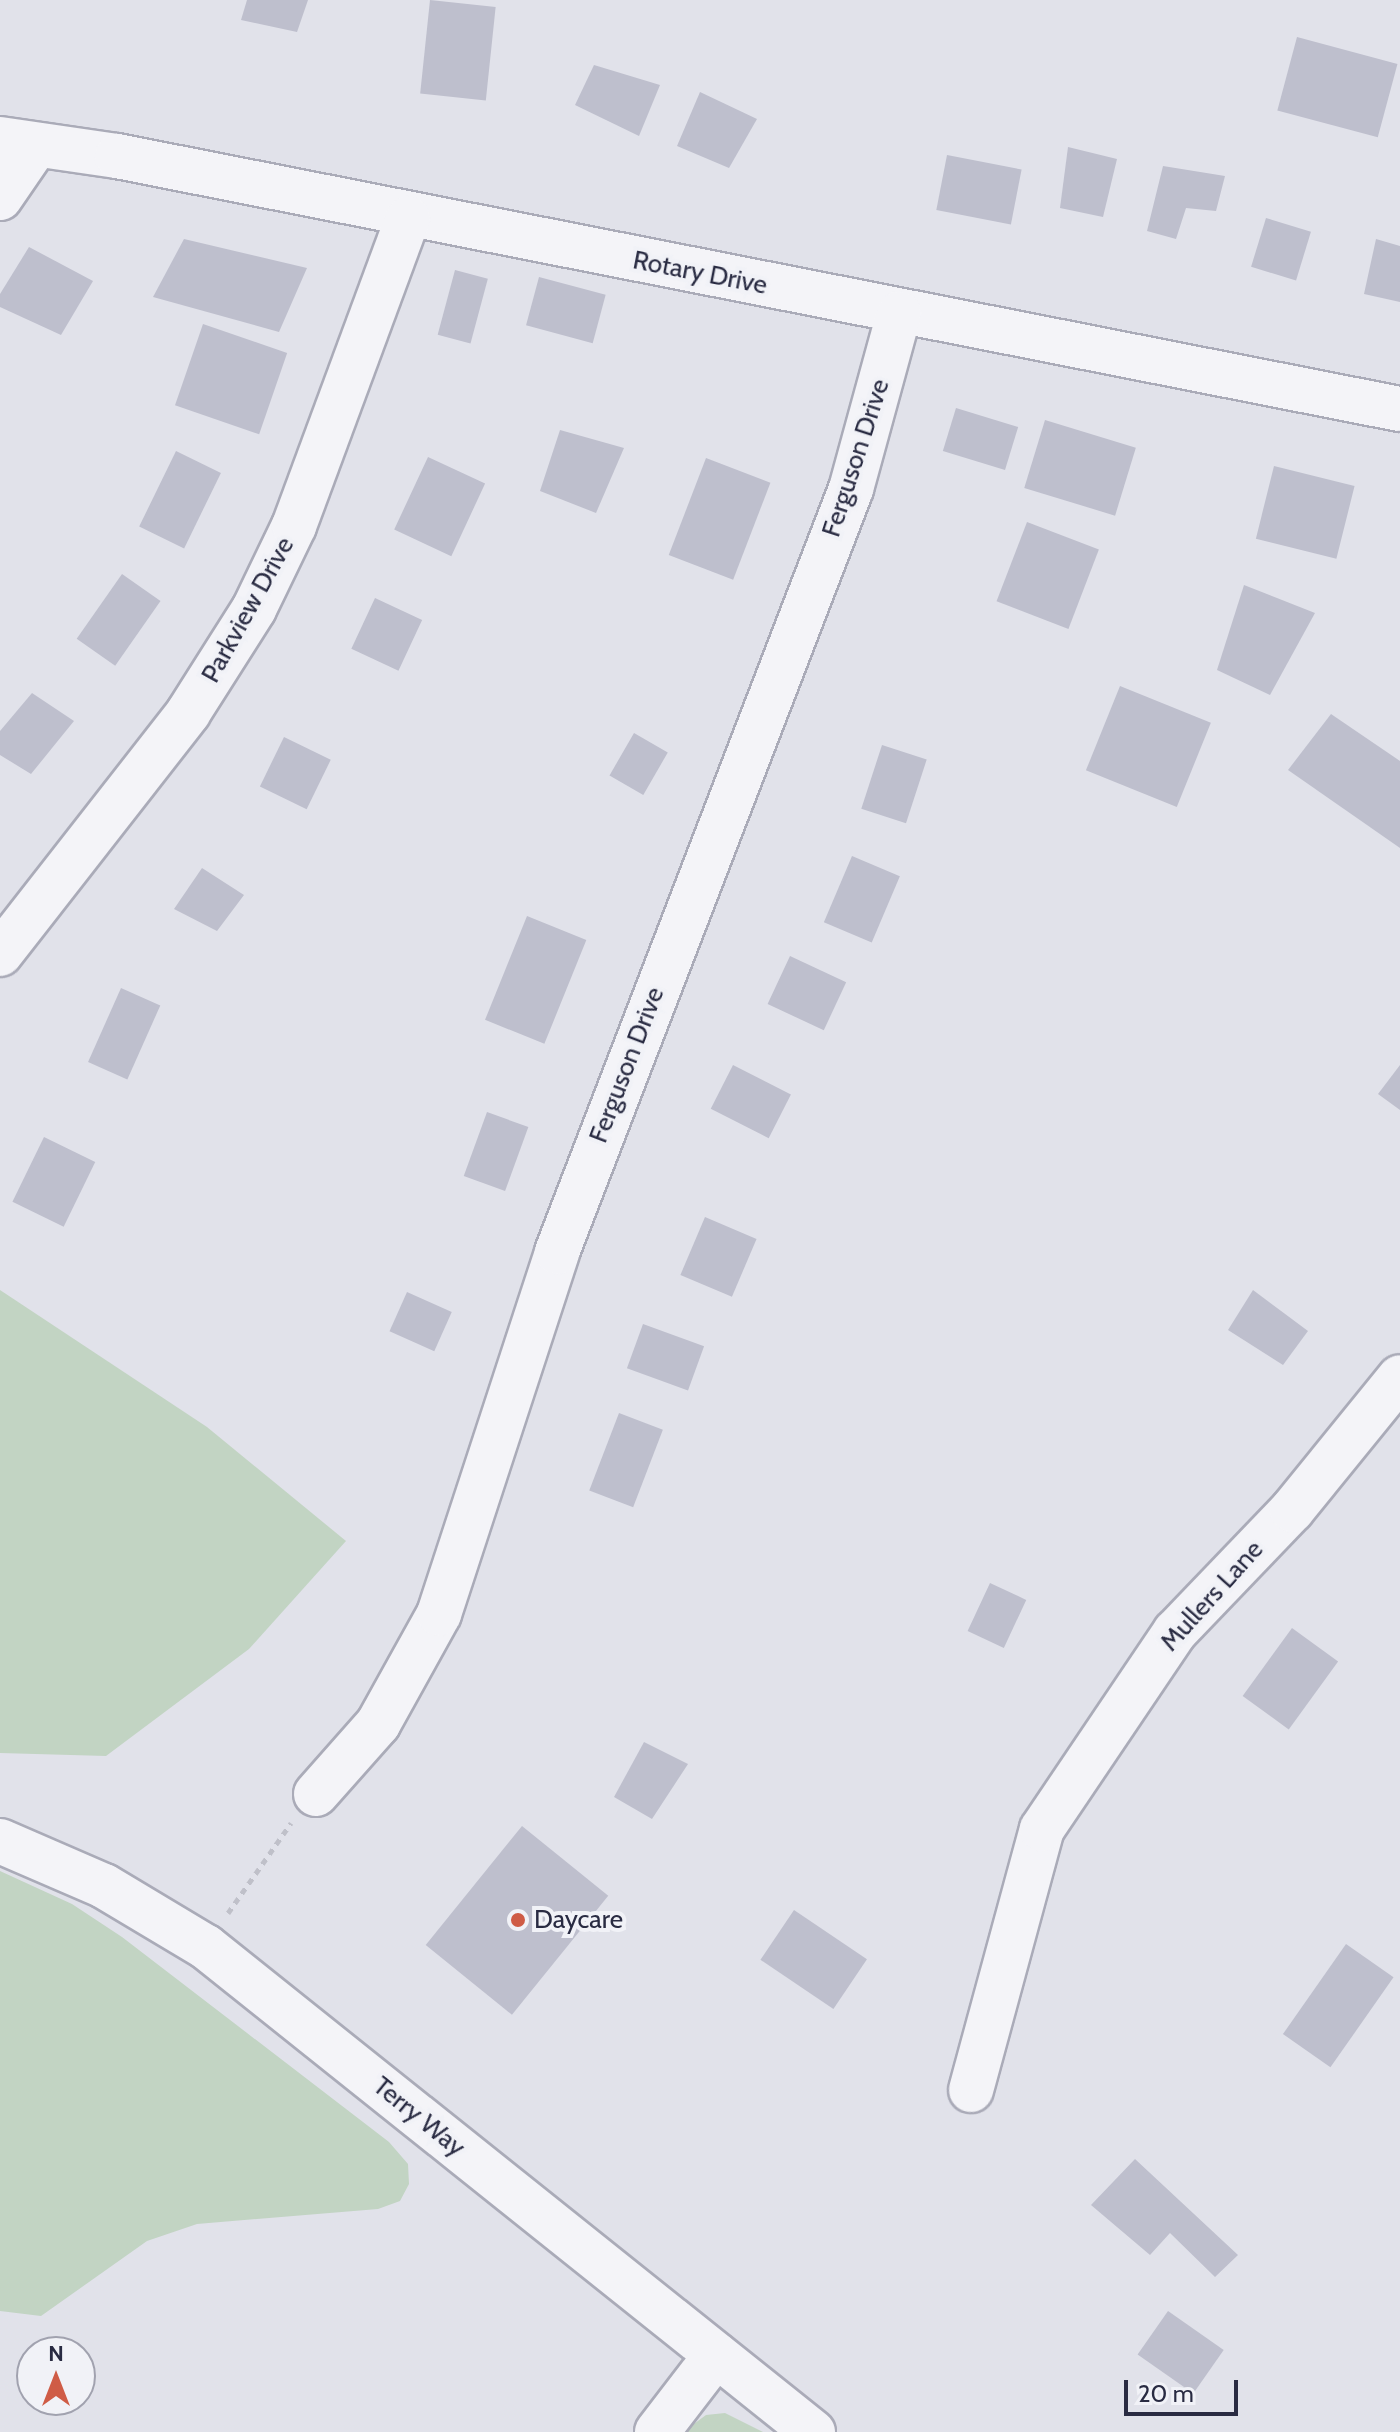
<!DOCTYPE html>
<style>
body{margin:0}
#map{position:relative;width:1400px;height:2432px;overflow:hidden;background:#e1e2ea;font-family:Cabin,sans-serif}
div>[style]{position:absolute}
.green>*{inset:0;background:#c2d4c3}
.building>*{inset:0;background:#bebfcd;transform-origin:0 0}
.path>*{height:5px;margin-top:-2.5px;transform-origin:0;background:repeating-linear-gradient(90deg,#bfc0c9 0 6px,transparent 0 12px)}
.roads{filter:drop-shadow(2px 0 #aaabb8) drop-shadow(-2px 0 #aaabb8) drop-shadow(0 2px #aaabb8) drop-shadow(0 -2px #aaabb8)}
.minor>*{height:44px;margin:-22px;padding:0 22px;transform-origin:22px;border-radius:22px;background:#f4f4f8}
.dots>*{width:22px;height:22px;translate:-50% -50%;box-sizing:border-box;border:4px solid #f1f2f7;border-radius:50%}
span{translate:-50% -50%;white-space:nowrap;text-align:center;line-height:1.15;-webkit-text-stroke:8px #f1f2f7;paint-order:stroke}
.street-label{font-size:26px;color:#292b42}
.poi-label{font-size:26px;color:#292b42}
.left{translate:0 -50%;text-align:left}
.north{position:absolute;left:16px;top:2336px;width:80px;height:80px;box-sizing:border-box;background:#f1f2f7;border:2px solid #a1a2af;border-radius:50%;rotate:0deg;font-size:22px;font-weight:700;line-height:32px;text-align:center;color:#292b42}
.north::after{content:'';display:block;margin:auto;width:28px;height:36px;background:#cf5c46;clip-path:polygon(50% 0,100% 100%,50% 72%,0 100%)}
.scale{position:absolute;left:1124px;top:2380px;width:114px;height:36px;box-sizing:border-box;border:4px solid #292b42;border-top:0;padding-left:10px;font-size:24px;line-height:28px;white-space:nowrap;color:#292b42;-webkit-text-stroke:6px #f1f2f7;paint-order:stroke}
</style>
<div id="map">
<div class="green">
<i style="clip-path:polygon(0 1290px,207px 1427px,346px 1541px,249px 1649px,106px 1756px,0 1753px)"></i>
<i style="clip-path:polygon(0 1871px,72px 1904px,122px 1937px,389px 2142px,408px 2164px,409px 2184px,400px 2201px,378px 2209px,197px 2224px,147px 2241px,41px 2316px,0 2311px)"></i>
<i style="clip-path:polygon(725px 2413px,763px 2432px,683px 2432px,706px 2415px)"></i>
</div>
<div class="building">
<i style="clip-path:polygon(247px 0,308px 0,297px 32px,241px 20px)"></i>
<i style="left:430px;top:0;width:66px;height:94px;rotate:6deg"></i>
<i style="left:1297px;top:37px;width:104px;height:76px;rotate:15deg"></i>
<i style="clip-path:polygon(594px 65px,660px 85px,639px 136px,575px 105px)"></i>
<i style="clip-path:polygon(700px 92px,757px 119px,729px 168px,677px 146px)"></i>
<i style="clip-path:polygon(1068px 147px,1117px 159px,1103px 217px,1060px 208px)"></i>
<i style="left:947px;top:155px;width:76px;height:56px;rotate:11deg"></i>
<i style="clip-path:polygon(1163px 166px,1225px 176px,1216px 211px,1186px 208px,1176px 239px,1147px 231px)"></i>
<i style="left:1266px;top:218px;width:47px;height:51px;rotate:17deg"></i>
<i style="clip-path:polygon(184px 239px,307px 268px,279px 332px,153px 297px)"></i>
<i style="clip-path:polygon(1376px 239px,1400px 246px,1400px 302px,1364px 294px)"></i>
<i style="clip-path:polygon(29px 247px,93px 281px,61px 335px,0 307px,0 294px)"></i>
<i style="left:455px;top:270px;width:34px;height:67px;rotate:15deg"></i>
<i style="left:539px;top:277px;width:69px;height:50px;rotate:15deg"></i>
<i style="left:203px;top:324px;width:89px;height:86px;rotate:19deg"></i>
<i style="left:956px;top:408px;width:65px;height:45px;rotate:17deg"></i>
<i style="left:1045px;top:420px;width:95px;height:71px;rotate:17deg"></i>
<i style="clip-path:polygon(560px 430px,624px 448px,596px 513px,540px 491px)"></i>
<i style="left:176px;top:451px;width:50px;height:84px;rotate:26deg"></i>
<i style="left:428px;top:457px;width:63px;height:80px;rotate:25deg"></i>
<i style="left:706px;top:458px;width:69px;height:104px;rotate:21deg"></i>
<i style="left:1274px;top:466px;width:83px;height:75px;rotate:14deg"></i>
<i style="left:1027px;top:522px;width:77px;height:85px;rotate:21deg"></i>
<i style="left:122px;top:574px;width:47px;height:79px;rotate:35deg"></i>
<i style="clip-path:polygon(1244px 585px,1315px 613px,1270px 695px,1217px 670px)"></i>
<i style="left:375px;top:598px;width:52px;height:56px;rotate:25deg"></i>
<i style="left:1120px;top:686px;width:98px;height:91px;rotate:22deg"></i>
<i style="clip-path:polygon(32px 693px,74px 721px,31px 774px,0 755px,0 731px)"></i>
<i style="clip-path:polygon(1331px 714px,1400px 761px,1400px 848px,1288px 770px)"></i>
<i style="left:634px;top:733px;width:39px;height:49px;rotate:30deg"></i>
<i style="left:284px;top:737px;width:52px;height:55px;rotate:26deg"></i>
<i style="left:882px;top:745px;width:47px;height:67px;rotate:18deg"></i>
<i style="left:852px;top:856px;width:52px;height:72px;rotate:23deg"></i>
<i style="clip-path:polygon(202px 868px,244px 895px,217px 931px,174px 909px)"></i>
<i style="left:527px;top:916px;width:64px;height:112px;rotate:22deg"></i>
<i style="left:790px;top:956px;width:62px;height:53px;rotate:25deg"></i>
<i style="left:121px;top:988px;width:43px;height:81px;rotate:24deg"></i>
<i style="left:733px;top:1065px;width:65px;height:49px;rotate:27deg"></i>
<i style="clip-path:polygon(1400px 1065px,1400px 1110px,1378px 1094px)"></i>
<i style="left:487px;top:1112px;width:44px;height:68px;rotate:20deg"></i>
<i style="left:44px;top:1137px;width:57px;height:72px;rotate:26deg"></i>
<i style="left:705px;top:1217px;width:56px;height:63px;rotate:23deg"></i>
<i style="clip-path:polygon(1253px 1290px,1308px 1331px,1283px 1365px,1228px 1330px)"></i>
<i style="left:407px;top:1292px;width:49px;height:43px;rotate:24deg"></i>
<i style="left:643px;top:1324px;width:65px;height:47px;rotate:20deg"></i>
<i style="left:619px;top:1413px;width:47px;height:83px;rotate:21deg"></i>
<i style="left:990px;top:1583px;width:40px;height:53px;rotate:25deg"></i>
<i style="left:1292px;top:1628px;width:57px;height:84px;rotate:36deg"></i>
<i style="clip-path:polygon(644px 1742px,688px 1764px,652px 1819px,614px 1797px)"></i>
<i style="left:522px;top:1826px;width:111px;height:153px;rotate:39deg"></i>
<i style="left:794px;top:1910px;width:88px;height:60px;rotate:34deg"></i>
<i style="left:1346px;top:1944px;width:58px;height:110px;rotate:35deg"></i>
<i style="clip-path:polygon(1135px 2159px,1238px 2255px,1215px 2277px,1170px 2233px,1150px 2255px,1091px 2205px)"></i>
<i style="left:1168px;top:2311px;width:68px;height:53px;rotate:35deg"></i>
</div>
<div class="path">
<i style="left:228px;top:1913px;width:110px;rotate:-55deg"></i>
</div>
<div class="roads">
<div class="minor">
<i style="left:0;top:139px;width:118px;rotate:8.3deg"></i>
<i style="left:117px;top:156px;width:1308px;rotate:11.16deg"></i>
<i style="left:0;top:198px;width:62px;rotate:-55.5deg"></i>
<i style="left:0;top:954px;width:306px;rotate:-52deg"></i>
<i style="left:188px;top:713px;width:123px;rotate:-57.6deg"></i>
<i style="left:254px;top:609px;width:92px;rotate:-64.3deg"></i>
<i style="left:294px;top:526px;width:328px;rotate:-69.7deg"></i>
<i style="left:316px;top:1794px;width:94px;rotate:-48.5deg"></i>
<i style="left:378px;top:1724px;width:126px;rotate:-61deg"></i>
<i style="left:439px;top:1614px;width:381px;rotate:-71.9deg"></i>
<i style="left:557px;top:1252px;width:818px;rotate:-68.93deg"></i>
<i style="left:851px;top:489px;width:182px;rotate:-74.7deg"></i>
<i style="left:0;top:1841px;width:113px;rotate:23.4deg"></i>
<i style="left:104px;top:1886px;width:119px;rotate:30.9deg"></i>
<i style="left:206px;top:1947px;width:777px;rotate:38.63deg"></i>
<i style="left:971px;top:2090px;width:270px;rotate:-74.8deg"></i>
<i style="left:1042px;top:1829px;width:238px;rotate:-56deg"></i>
<i style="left:1175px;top:1632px;width:169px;rotate:-46.2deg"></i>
<i style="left:1292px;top:1510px;width:171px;rotate:-50.9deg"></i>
<i style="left:657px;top:2432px;width:97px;rotate:-52.5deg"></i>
</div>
</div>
<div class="dots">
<i style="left:518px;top:1920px;background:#cf5c46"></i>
</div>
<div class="street-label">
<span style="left:700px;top:273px;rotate:11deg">Rotary Drive</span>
<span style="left:856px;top:458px;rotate:-72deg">Ferguson Drive</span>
<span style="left:248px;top:610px;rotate:-61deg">Parkview Drive</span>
<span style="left:627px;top:1065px;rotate:-69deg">Ferguson Drive</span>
<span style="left:1212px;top:1596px;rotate:-48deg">Mullers Lane</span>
<span style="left:419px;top:2117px;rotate:39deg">Terry Way</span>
</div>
<div class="poi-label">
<span class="left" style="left:534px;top:1920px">Daycare</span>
</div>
<div class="north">N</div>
<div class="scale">20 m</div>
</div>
